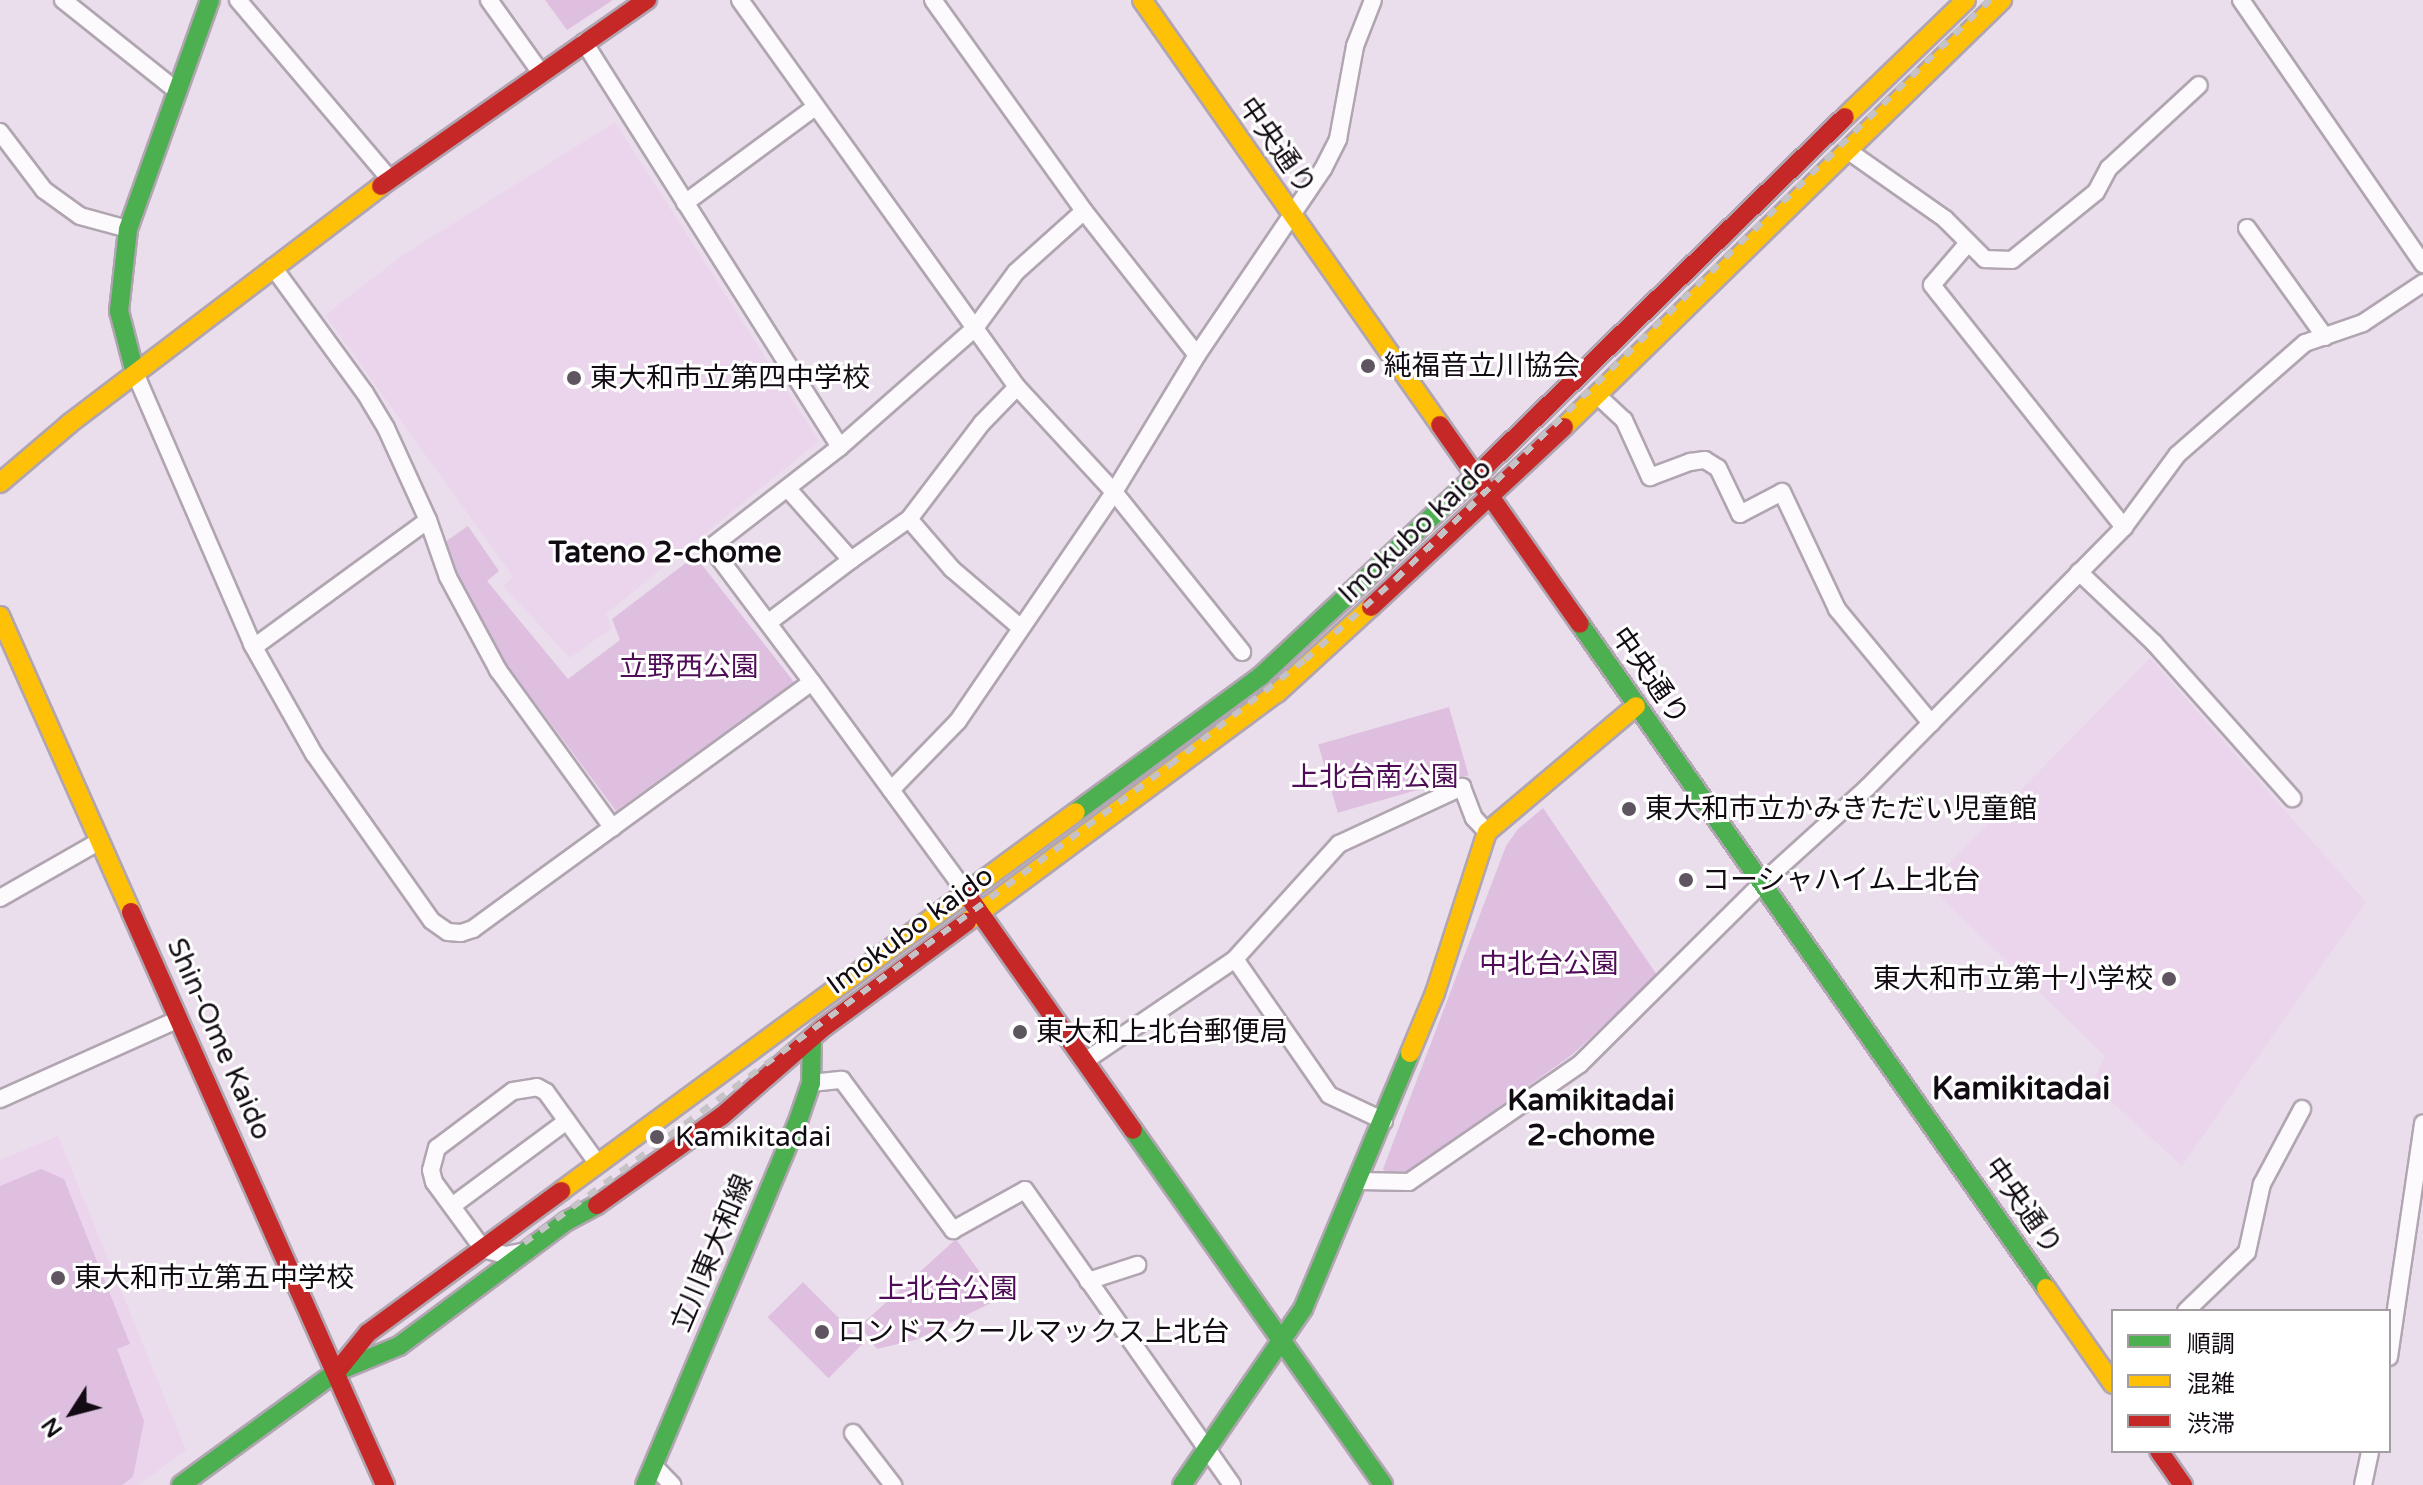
<!DOCTYPE html>
<meta charset="utf-8">
<style>
body{margin:0}
#map{position:relative;width:2423px;height:1485px;overflow:hidden;background:#ebdeec;font-family:"Varela Round","Noto Sans JP",sans-serif}
div>[style]{position:absolute}
.built>*{inset:0;background:#ebd5ed}
.green>*{inset:0;background:#debfe0;transform-origin:0 0}
.roads{filter:drop-shadow(2px 0 #b0a5b1) drop-shadow(-2px 0 #b0a5b1) drop-shadow(0 2px #b0a5b1) drop-shadow(0 -2px #b0a5b1)}
.street>*{height:16px;margin:-8px;padding:0 8px;transform-origin:8px;border-radius:8px;background:#fcfafc}
.fast>*{height:18px;margin:-9px;padding:0 9px;transform-origin:9px;border-radius:9px;background:#4caf50}
.slow>*{height:18px;margin:-9px;padding:0 9px;transform-origin:9px;border-radius:9px;background:#ffc107}
.jam>*{height:18px;margin:-9px;padding:0 9px;transform-origin:9px;border-radius:9px;background:#c62828}
.rail>*{height:6px;margin-top:-3px;transform-origin:0;background:repeating-linear-gradient(90deg,#c6c3c7 0 10px,transparent 0 20px)}
.dots>*{width:22px;height:22px;translate:-50% -50%;box-sizing:border-box;border:4px solid #fff;border-radius:50%}
span{translate:-50% -50%;white-space:nowrap;text-align:center;line-height:1.15;-webkit-text-stroke:6px #fff;paint-order:stroke}
.street-label{font-size:28px;color:#130b14}
.poi-label{font-size:28px;color:#130b14}
.left{translate:0 -50%;text-align:left}
.right{translate:-100% -50%;text-align:right}
.park-label{font-size:28px;color:#4f0d57}
.neighbourhood-label{font-size:30px;color:#130b14;font-weight:700}
.quarter-label{font-size:32px;color:#130b14;font-weight:700}
.legend{position:absolute;left:2111px;top:1309px;width:280px;height:144px;box-sizing:border-box;background:#fff;border:2px solid #a19da1;margin:0;padding:10px 14px;list-style:none;font-size:24px;color:#130b14}
.legend li{display:flex;align-items:center;gap:16px;height:40px}
.legend b{width:40px;border:2px solid #a19da1}
.north{position:absolute;left:32px;top:1373px;width:80px;height:80px;-webkit-text-stroke:6px #fff;paint-order:stroke;rotate:234deg;font-size:22px;font-weight:700;line-height:32px;text-align:center;color:#130b14}
.north::after{content:'';display:block;margin:auto;width:28px;height:36px;background:#130b14;clip-path:polygon(50% 0,100% 100%,50% 72%,0 100%)}
</style>
<div id="map">
<div class="built">
<i style="clip-path:polygon(615px 122px,819px 441px,606px 614px,612px 628px,570px 658px,503px 586px,513px 577px,325px 315px,403px 255px)"></i>
<i style="clip-path:polygon(2150px 658px,2366px 902px,2182px 1166px,2092px 1084px,2105px 1056px,1928px 885px)"></i>
<i style="clip-path:polygon(58px 1136px,186px 1450px,139px 1485px,0 1485px,0 1160px)"></i>
</div>
<div class="green">
<i style="clip-path:polygon(545px 0,613px 0,567px 30px)"></i>
<i style="clip-path:polygon(468px 526px,499px 571px,487px 581px,568px 679px,620px 640px,612px 619px,695px 556px,794px 682px,616px 811px,479px 627px,445px 542px)"></i>
<i style="left:1449px;top:707px;width:71px;height:136px;rotate:74deg"></i>
<i style="clip-path:polygon(1543px 808px,1657px 975px,1573px 1054px,1401px 1177px,1389px 1175px,1383px 1169px,1506px 846px,1518px 829px)"></i>
<i style="clip-path:polygon(41px 1169px,64px 1179px,130px 1344px,117px 1349px,144px 1421px,133px 1477px,122px 1485px,0 1485px,0 1186px)"></i>
<i style="clip-path:polygon(956px 1239px,999px 1299px,918px 1339px,877px 1349px,860px 1326px)"></i>
<i style="left:803px;top:1282px;width:86px;height:50px;rotate:45deg"></i>
</div>
<div class="roads">
<div class="street">
<i style="left:63px;top:0;width:146px;rotate:38.6deg"></i>
<i style="left:238px;top:0;width:235px;rotate:49.7deg"></i>
<i style="left:489px;top:0;width:90px;rotate:54.5deg"></i>
<i style="left:740px;top:0;width:476px;rotate:54.4deg"></i>
<i style="left:933px;top:0;width:259px;rotate:54.4deg"></i>
<i style="left:1084px;top:211px;width:183px;rotate:51.9deg"></i>
<i style="left:1197px;top:355px;width:160px;rotate:121.2deg"></i>
<i style="left:1114px;top:492px;width:143px;rotate:-132.7deg"></i>
<i style="left:1017px;top:387px;width:50px;rotate:134.2deg"></i>
<i style="left:982px;top:423px;width:121px;rotate:127.2deg"></i>
<i style="left:909px;top:519px;width:66px;rotate:49.3deg"></i>
<i style="left:952px;top:569px;width:89px;rotate:40.5deg"></i>
<i style="left:2241px;top:0;width:321px;rotate:55.4deg"></i>
<i style="left:584px;top:42px;width:479px;rotate:57.7deg"></i>
<i style="left:0;top:132px;width:73px;rotate:52.8deg"></i>
<i style="left:44px;top:190px;width:44px;rotate:35.8deg"></i>
<i style="left:80px;top:216px;width:50px;rotate:15.2deg"></i>
<i style="left:1847px;top:150px;width:120px;rotate:35.1deg"></i>
<i style="left:1945px;top:219px;width:57px;rotate:45deg"></i>
<i style="left:1985px;top:259px;width:27px;rotate:2deg"></i>
<i style="left:2012px;top:260px;width:108px;rotate:-39deg"></i>
<i style="left:2096px;top:192px;width:27px;rotate:-62deg"></i>
<i style="left:2109px;top:168px;width:122px;rotate:-42.7deg"></i>
<i style="left:685px;top:203px;width:162px;rotate:-36.4deg"></i>
<i style="left:2247px;top:228px;width:134px;rotate:54.4deg"></i>
<i style="left:1968px;top:243px;width:55px;rotate:130.6deg"></i>
<i style="left:1932px;top:285px;width:309px;rotate:51.6deg"></i>
<i style="left:273px;top:267px;width:156px;rotate:53.9deg"></i>
<i style="left:365px;top:393px;width:41px;rotate:59deg"></i>
<i style="left:386px;top:428px;width:101px;rotate:65.5deg"></i>
<i style="left:428px;top:520px;width:60px;rotate:70.7deg"></i>
<i style="left:448px;top:577px;width:106px;rotate:61.7deg"></i>
<i style="left:498px;top:670px;width:195px;rotate:54deg"></i>
<i style="left:1197px;top:355px;width:225px;rotate:-55.9deg"></i>
<i style="left:1323px;top:169px;width:34px;rotate:-63deg"></i>
<i style="left:1338px;top:139px;width:95px;rotate:-79.6deg"></i>
<i style="left:1355px;top:46px;width:49px;rotate:-68.6deg"></i>
<i style="left:135px;top:373px;width:295px;rotate:66.6deg"></i>
<i style="left:252px;top:644px;width:126px;rotate:60.6deg"></i>
<i style="left:314px;top:754px;width:204px;rotate:54.8deg"></i>
<i style="left:432px;top:921px;width:19px;rotate:35deg"></i>
<i style="left:448px;top:932px;width:13px;rotate:4deg"></i>
<i style="left:461px;top:933px;width:13px;rotate:-18deg"></i>
<i style="left:473px;top:929px;width:419px;rotate:-36.1deg"></i>
<i style="left:812px;top:682px;width:169px;rotate:-126.8deg"></i>
<i style="left:711px;top:547px;width:163px;rotate:-37.8deg"></i>
<i style="left:840px;top:447px;width:180px;rotate:-41.4deg"></i>
<i style="left:975px;top:328px;width:69px;rotate:-53.8deg"></i>
<i style="left:1016px;top:272px;width:91px;rotate:-41.9deg"></i>
<i style="left:1597px;top:395px;width:37px;rotate:43deg"></i>
<i style="left:1624px;top:420px;width:63px;rotate:65.5deg"></i>
<i style="left:1650px;top:477px;width:43px;rotate:-20.6deg"></i>
<i style="left:1690px;top:462px;width:15px;rotate:-8deg"></i>
<i style="left:1705px;top:460px;width:15px;rotate:32deg"></i>
<i style="left:1718px;top:468px;width:51px;rotate:64.4deg"></i>
<i style="left:1740px;top:514px;width:47px;rotate:-27.6deg"></i>
<i style="left:1782px;top:492px;width:129px;rotate:64.8deg"></i>
<i style="left:1837px;top:609px;width:148px;rotate:50.5deg"></i>
<i style="left:788px;top:489px;width:95px;rotate:48.4deg"></i>
<i style="left:851px;top:560px;width:71px;rotate:-35.3deg"></i>
<i style="left:2079px;top:572px;width:103px;rotate:43.4deg"></i>
<i style="left:2154px;top:643px;width:208px;rotate:48.3deg"></i>
<i style="left:769px;top:622px;width:103px;rotate:-37.1deg"></i>
<i style="left:254px;top:647px;width:215px;rotate:-36.1deg"></i>
<i style="left:812px;top:682px;width:263px;rotate:53.8deg"></i>
<i style="left:891px;top:790px;width:96px;rotate:-45.8deg"></i>
<i style="left:958px;top:721px;width:277px;rotate:-55.7deg"></i>
<i style="left:1114px;top:492px;width:205px;rotate:51.3deg"></i>
<i style="left:0;top:898px;width:115px;rotate:-29.7deg"></i>
<i style="left:1235px;top:959px;width:165px;rotate:55.3deg"></i>
<i style="left:1329px;top:1095px;width:61px;rotate:25.3deg"></i>
<i style="left:1085px;top:1061px;width:181px;rotate:-34.2deg"></i>
<i style="left:1235px;top:959px;width:155px;rotate:-47.9deg"></i>
<i style="left:1339px;top:844px;width:136px;rotate:-24.9deg"></i>
<i style="left:1462px;top:787px;width:33px;rotate:69deg"></i>
<i style="left:1474px;top:818px;width:19px;rotate:47deg"></i>
<i style="left:811px;top:1083px;width:31px;rotate:-6deg"></i>
<i style="left:842px;top:1080px;width:187px;rotate:53.5deg"></i>
<i style="left:953px;top:1230px;width:82px;rotate:-29.1deg"></i>
<i style="left:1025px;top:1190px;width:360px;rotate:54.9deg"></i>
<i style="left:0;top:1099px;width:196px;rotate:-24.1deg"></i>
<i style="left:1360px;top:1181px;width:49px;rotate:1.2deg"></i>
<i style="left:1409px;top:1182px;width:208px;rotate:-34.6deg"></i>
<i style="left:1580px;top:1064px;width:255px;rotate:-44.8deg"></i>
<i style="left:1761px;top:884px;width:143px;rotate:-42.2deg"></i>
<i style="left:1867px;top:788px;width:366px;rotate:-45.4deg"></i>
<i style="left:2124px;top:527px;width:89px;rotate:-53.6deg"></i>
<i style="left:2177px;top:455px;width:170px;rotate:-41.2deg"></i>
<i style="left:2305px;top:343px;width:61px;rotate:-19deg"></i>
<i style="left:2363px;top:323px;width:72px;rotate:-33.7deg"></i>
<i style="left:452px;top:1206px;width:143px;rotate:-36.5deg"></i>
<i style="left:521px;top:1252px;width:16px;rotate:169deg"></i>
<i style="left:505px;top:1255px;width:23px;rotate:-165deg"></i>
<i style="left:483px;top:1249px;width:83px;rotate:-126.2deg"></i>
<i style="left:434px;top:1182px;width:12px;rotate:-104deg"></i>
<i style="left:431px;top:1170px;width:23px;rotate:-75deg"></i>
<i style="left:437px;top:1148px;width:95px;rotate:-36.9deg"></i>
<i style="left:513px;top:1091px;width:24px;rotate:-9deg"></i>
<i style="left:537px;top:1087px;width:10px;rotate:29deg"></i>
<i style="left:546px;top:1092px;width:89px;rotate:54.2deg"></i>
<i style="left:1088px;top:1281px;width:52px;rotate:-18.1deg"></i>
<i style="left:2186px;top:1311px;width:85px;rotate:-44deg"></i>
<i style="left:2247px;top:1252px;width:70px;rotate:-77.6deg"></i>
<i style="left:2262px;top:1184px;width:85px;rotate:-61.9deg"></i>
<i style="left:2389px;top:1357px;width:236px;rotate:-81.7deg"></i>
<i style="left:853px;top:1433px;width:66px;rotate:52.4deg"></i>
<i style="left:653px;top:1465px;width:28px;rotate:46deg"></i>
<i style="left:2363px;top:1485px;width:35px;rotate:-78deg"></i>
</div>
<div class="fast">
<i style="left:135px;top:373px;width:64px;rotate:-104.5deg"></i>
<i style="left:119px;top:311px;width:82px;rotate:-83.7deg"></i>
<i style="left:128px;top:229px;width:243px;rotate:-70.3deg"></i>
<i style="left:1580px;top:624px;width:811px;rotate:54.94deg"></i>
<i style="left:1076px;top:812px;width:230px;rotate:-36.3deg"></i>
<i style="left:1261px;top:676px;width:309px;rotate:-43deg"></i>
<i style="left:1133px;top:1130px;width:434px;rotate:54.8deg"></i>
<i style="left:181px;top:1485px;width:192px;rotate:-36.1deg"></i>
<i style="left:336px;top:1372px;width:68px;rotate:-22.4deg"></i>
<i style="left:399px;top:1346px;width:209px;rotate:-36.7deg"></i>
<i style="left:567px;top:1221px;width:34px;rotate:-28deg"></i>
<i style="left:645px;top:1485px;width:392px;rotate:-67.2deg"></i>
<i style="left:797px;top:1124px;width:43px;rotate:-71.1deg"></i>
<i style="left:811px;top:1083px;width:44px;rotate:-88.7deg"></i>
<i style="left:1182px;top:1485px;width:214px;rotate:-55.5deg"></i>
<i style="left:1303px;top:1309px;width:277px;rotate:-67.3deg"></i>
</div>
<div class="slow">
<i style="left:1142px;top:0;width:519px;rotate:54.96deg"></i>
<i style="left:1845px;top:117px;width:168px;rotate:-44deg"></i>
<i style="left:1564px;top:427px;width:612px;rotate:-44.27deg"></i>
<i style="left:0;top:483px;width:91px;rotate:-40.5deg"></i>
<i style="left:69px;top:424px;width:392px;rotate:-37.3deg"></i>
<i style="left:0;top:616px;width:324px;rotate:66.1deg"></i>
<i style="left:967px;top:922px;width:385px;rotate:-36.5deg"></i>
<i style="left:1277px;top:693px;width:127px;rotate:-42.5deg"></i>
<i style="left:1410px;top:1053px;width:65px;rotate:-67.4deg"></i>
<i style="left:1435px;top:993px;width:169px;rotate:-72.1deg"></i>
<i style="left:1487px;top:832px;width:195px;rotate:-40.2deg"></i>
<i style="left:561px;top:1191px;width:639px;rotate:-36.35deg"></i>
<i style="left:2046px;top:1288px;width:117px;rotate:55.1deg"></i>
</div>
<div class="jam">
<i style="left:381px;top:186px;width:325px;rotate:-35deg"></i>
<i style="left:1440px;top:425px;width:243px;rotate:54.9deg"></i>
<i style="left:1487px;top:465px;width:499px;rotate:-44.2deg"></i>
<i style="left:1371px;top:607px;width:264px;rotate:-43deg"></i>
<i style="left:968px;top:896px;width:286px;rotate:54.8deg"></i>
<i style="left:131px;top:912px;width:627px;rotate:66.09deg"></i>
<i style="left:597px;top:1205px;width:153px;rotate:-35.5deg"></i>
<i style="left:722px;top:1116px;width:134px;rotate:-41.1deg"></i>
<i style="left:823px;top:1028px;width:179px;rotate:-36.4deg"></i>
<i style="left:338px;top:1370px;width:48px;rotate:-51deg"></i>
<i style="left:368px;top:1333px;width:240px;rotate:-36.3deg"></i>
<i style="left:2159px;top:1451px;width:42px;rotate:54.8deg"></i>
</div>
</div>
<div class="rail">
<i style="left:524px;top:1243px;width:804px;rotate:-36.5deg"></i>
<i style="left:1170px;top:765px;width:171px;rotate:-37.9deg"></i>
<i style="left:1305px;top:660px;width:122px;rotate:-41.7deg"></i>
<i style="left:1396px;top:579px;width:830px;rotate:-44.27deg"></i>
</div>
<div class="dots">
<i style="left:1368px;top:366px;background:#5f5560"></i>
<i style="left:574px;top:378px;background:#5f5560"></i>
<i style="left:1629px;top:809px;background:#5f5560"></i>
<i style="left:1686px;top:880px;background:#5f5560"></i>
<i style="left:2169px;top:979px;background:#5f5560"></i>
<i style="left:1020px;top:1032px;background:#5f5560"></i>
<i style="left:657px;top:1137px;background:#5f5560"></i>
<i style="left:58px;top:1278px;background:#5f5560"></i>
<i style="left:822px;top:1332px;background:#5f5560"></i>
</div>
<div class="street-label">
<span style="left:1277px;top:146px;rotate:55deg">中央通り</span>
<span style="left:1415px;top:531px;rotate:-43deg">Imokubo kaido</span>
<span style="left:1650px;top:676px;rotate:55deg">中央通り</span>
<span style="left:910px;top:930px;rotate:-36deg">Imokubo kaido</span>
<span style="left:219px;top:1039px;rotate:66deg">Shin-Ome Kaido</span>
<span style="left:2023px;top:1206px;rotate:55deg">中央通り</span>
<span style="left:712px;top:1253px;rotate:-67deg">立川東大和線</span>
</div>
<div class="poi-label">
<span class="left" style="left:1384px;top:366px">純福音立川協会</span>
<span class="left" style="left:590px;top:378px">東大和市立第四中学校</span>
<span class="left" style="left:1645px;top:809px">東大和市立かみきただい児童館</span>
<span class="left" style="left:1702px;top:880px">コーシャハイム上北台</span>
<span class="right" style="left:2153px;top:979px">東大和市立第十小学校</span>
<span class="left" style="left:1036px;top:1032px">東大和上北台郵便局</span>
<span class="left" style="left:675px;top:1137px">Kamikitadai</span>
<span class="left" style="left:74px;top:1278px">東大和市立第五中学校</span>
<span class="left" style="left:838px;top:1332px">ロンドスクールマックス上北台</span>
</div>
<div class="park-label">
<span style="left:689px;top:667px">立野西公園</span>
<span style="left:1375px;top:777px">上北台南公園</span>
<span style="left:1549px;top:964px">中北台公園</span>
<span style="left:948px;top:1289px">上北台公園</span>
</div>
<div class="neighbourhood-label">
<span style="left:665px;top:553px">Tateno 2-chome</span>
<span style="left:1591px;top:1118px">Kamikitadai<br>2-chome</span>
</div>
<div class="quarter-label">
<span style="left:2021px;top:1089px">Kamikitadai</span>
</div>
<ul class="legend">
<li><b style="height:10px;background:#4caf50"></b>順調</li>
<li><b style="height:10px;background:#ffc107"></b>混雑</li>
<li><b style="height:10px;background:#c62828"></b>渋滞</li>
</ul>
<div class="north">N</div>
</div>
